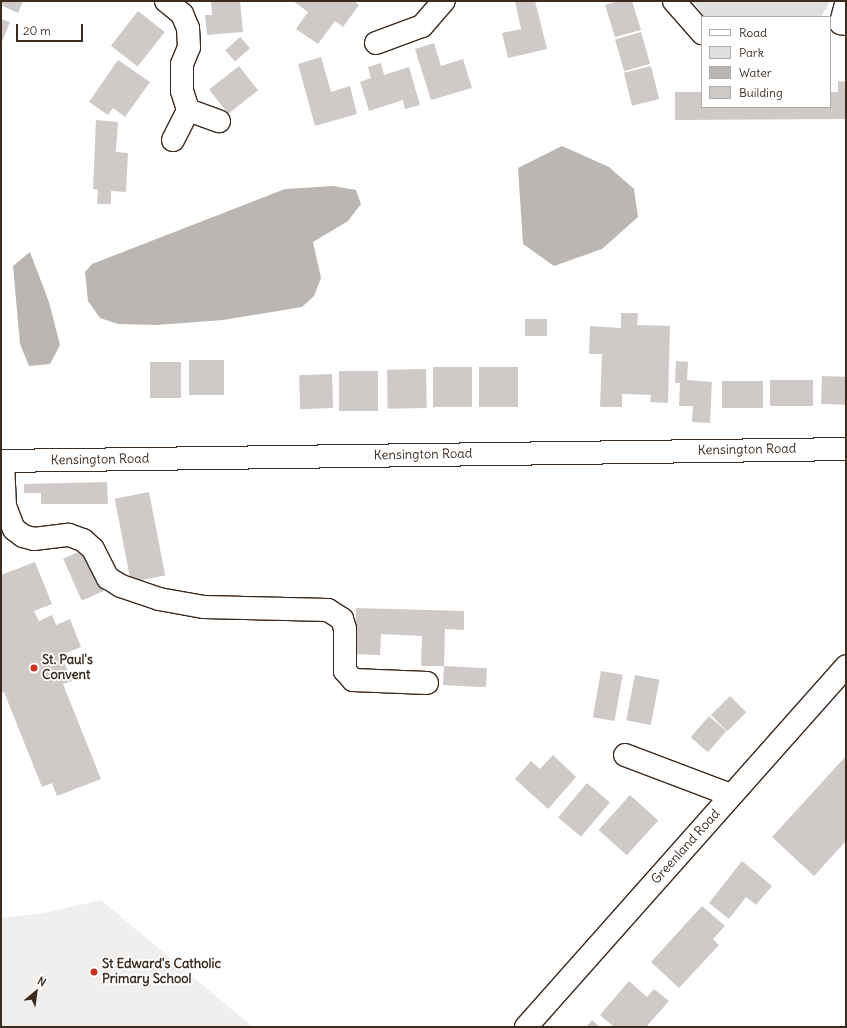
<!DOCTYPE html>
<style>
body{margin:0}
#map{position:relative;width:847px;height:1028px;overflow:hidden;background:#fff;font-family:Delius,sans-serif}
div>[style]{position:absolute}
.built>*{inset:0;background:#f1efee}
.green>*{inset:0;background:#e2e0de}
.water>*{inset:0;background:#bcb6b3}
.building>*{inset:0;background:#cfcac7;transform-origin:0 0}
.roads{filter:drop-shadow(1px 0 #3b2a1e) drop-shadow(-1px 0 #3b2a1e) drop-shadow(0 1px #3b2a1e) drop-shadow(0 -1px #3b2a1e)}
.minor>*{height:22px;margin:-11px;padding:0 11px;transform-origin:11px;border-radius:11px;background:#fff}
.dots>*{width:11px;height:11px;translate:-50% -50%;box-sizing:border-box;border:2px solid #fff;border-radius:50%}
span{translate:-50% -50%;white-space:nowrap;text-align:center;line-height:1.15;-webkit-text-stroke:3.5px #fff;paint-order:stroke}
.street-label{font-size:13px;color:#3b2a1e}
.poi-label{font-size:13px;color:#3b2a1e;font-weight:700}
.left{translate:0 -50%;text-align:left}
.frame{position:absolute;inset:0;border:2px solid #3b2a1e;pointer-events:none}
.legend{position:absolute;left:701px;top:16px;width:130px;height:92px;box-sizing:border-box;background:#fff;border:1px solid #b1aaa5;margin:0;padding:5px 7px;list-style:none;font-size:12px;color:#3b2a1e}
.legend li{display:flex;align-items:center;gap:8px;height:20px}
.legend b{width:20px;border:1px solid #b1aaa5}
.north{position:absolute;left:16px;top:972px;width:40px;height:40px;-webkit-text-stroke:3px #fff;paint-order:stroke;rotate:29deg;font-size:11px;font-weight:700;line-height:16px;text-align:center;color:#3b2a1e}
.north::after{content:'';display:block;margin:auto;width:14px;height:18px;background:#3b2a1e;clip-path:polygon(50% 0,100% 100%,50% 72%,0 100%)}
.scale{position:absolute;left:16px;top:24px;width:67px;height:18px;box-sizing:border-box;border:2px solid #3b2a1e;border-top:0;padding-left:5px;font-size:12px;line-height:14px;white-space:nowrap;color:#3b2a1e;-webkit-text-stroke:3px #fff;paint-order:stroke}
</style>
<div id="map">
<div class="built">
<i style="clip-path:polygon(101px 900px,253px 1027px,1px 1027px,1px 918px,44px 913px)"></i>
</div>
<div class="green">
<i style="clip-path:polygon(693px 1px,830px 1px,821px 17px,704px 17px)"></i>
</div>
<div class="water">
<i style="clip-path:polygon(562px 146px,609px 167px,634px 189px,638px 217px,602px 249px,554px 266px,523px 244px,518px 168px)"></i>
<i style="clip-path:polygon(333px 186px,356px 190px,361px 204px,348px 221px,313px 242px,321px 278px,314px 296px,302px 307px,223px 320px,157px 325px,118px 324px,100px 318px,88px 301px,85px 272px,92px 264px,285px 189px)"></i>
<i style="clip-path:polygon(30px 252px,49px 302px,60px 345px,50px 364px,29px 366px,20px 344px,13px 266px)"></i>
</div>
<div class="building">
<i style="clip-path:polygon(1px 1px,23px 1px,18px 13px,1px 5px)"></i>
<i style="clip-path:polygon(211px 1px,240px 1px,243px 32px,207px 35px,205px 15px,212px 15px)"></i>
<i style="clip-path:polygon(293px 1px,354px 1px,359px 5px,343px 27px,335px 21px,318px 44px,296px 29px,308px 12px)"></i>
<i style="clip-path:polygon(515px 1px,535px 1px,547px 49px,508px 58px,502px 33px,521px 29px)"></i>
<i style="clip-path:polygon(618px 1px,632px 1px,641px 30px,615px 37px,605px 5px)"></i>
<i style="left:138px;top:11px;width:34px;height:44px;rotate:38deg"></i>
<i style="clip-path:polygon(1px 19px,10px 22px,1px 44px)"></i>
<i style="left:641px;top:32px;width:33px;height:27px;rotate:74deg"></i>
<i style="left:240px;top:37px;width:15px;height:20px;rotate:48deg"></i>
<i style="clip-path:polygon(434px 43px,441px 66px,463px 59px,472px 88px,431px 100px,415px 49px)"></i>
<i style="clip-path:polygon(321px 57px,331px 92px,350px 86px,357px 114px,315px 126px,298px 64px)"></i>
<i style="clip-path:polygon(118px 60px,150px 82px,125px 117px,113px 108px,108px 115px,89px 102px)"></i>
<i style="clip-path:polygon(381px 63px,384px 75px,409px 67px,420px 105px,405px 109px,403px 100px,369px 111px,360px 82px,371px 78px,368px 67px)"></i>
<i style="left:239px;top:66px;width:31px;height:38px;rotate:52deg"></i>
<i style="left:651px;top:66px;width:34px;height:28px;rotate:76deg"></i>
<i style="clip-path:polygon(838px 81px,846px 82px,846px 119px,675px 120px,675px 92px,702px 92px,702px 107px,830px 107px,830px 92px,838px 92px)"></i>
<i style="clip-path:polygon(96px 120px,118px 122px,116px 152px,128px 153px,126px 192px,111px 191px,111px 204px,97px 204px,98px 190px,93px 189px)"></i>
<i style="clip-path:polygon(621px 313px,638px 313px,637px 325px,670px 326px,668px 403px,650px 402px,651px 395px,622px 394px,622px 407px,600px 407px,602px 354px,589px 354px,590px 326px,621px 328px)"></i>
<i style="left:525px;top:319px;width:22px;height:17px"></i>
<i style="left:189px;top:360px;width:35px;height:35px"></i>
<i style="clip-path:polygon(676px 361px,688px 362px,687px 380px,712px 382px,710px 423px,692px 422px,693px 406px,679px 406px,680px 383px,675px 383px)"></i>
<i style="left:150px;top:362px;width:31px;height:36px"></i>
<i style="left:433px;top:367px;width:39px;height:40px"></i>
<i style="left:479px;top:367px;width:39px;height:40px"></i>
<i style="left:426px;top:369px;width:39px;height:39px;rotate:89deg"></i>
<i style="left:339px;top:371px;width:39px;height:40px"></i>
<i style="left:332px;top:374px;width:34px;height:33px;rotate:88deg"></i>
<i style="left:822px;top:376px;width:24px;height:28px;rotate:2deg"></i>
<i style="left:770px;top:380px;width:43px;height:26px"></i>
<i style="left:722px;top:381px;width:41px;height:27px"></i>
<i style="clip-path:polygon(107px 482px,108px 504px,41px 504px,41px 493px,24px 493px,24px 484px)"></i>
<i style="left:149px;top:492px;width:85px;height:35px;rotate:79deg"></i>
<i style="left:85px;top:549px;width:46px;height:24px;rotate:66deg"></i>
<i style="clip-path:polygon(35px 562px,52px 604px,34px 611px,39px 621px,52px 615px,56px 625px,70px 619px,81px 647px,61px 655px,72px 681px,63px 684px,101px 779px,57px 796px,52px 783px,42px 787px,4px 692px,1px 693px,1px 575px)"></i>
<i style="clip-path:polygon(356px 608px,464px 611px,464px 630px,445px 629px,444px 666px,421px 666px,422px 636px,381px 634px,380px 655px,355px 654px)"></i>
<i style="left:444px;top:666px;width:43px;height:19px;rotate:3deg"></i>
<i style="left:601px;top:671px;width:22px;height:47px;rotate:10deg"></i>
<i style="left:635px;top:675px;width:25px;height:46px;rotate:11deg"></i>
<i style="left:730px;top:696px;width:23px;height:27px;rotate:45deg"></i>
<i style="left:709px;top:716px;width:23px;height:28px;rotate:41deg"></i>
<i style="clip-path:polygon(553px 755px,576px 777px,548px 809px,515px 779px,531px 761px,540px 769px)"></i>
<i style="clip-path:polygon(846px 756px,846px 841px,814px 876px,772px 837px)"></i>
<i style="left:587px;top:783px;width:30px;height:45px;rotate:40deg"></i>
<i style="left:630px;top:795px;width:38px;height:47px;rotate:42deg"></i>
<i style="clip-path:polygon(742px 861px,772px 886px,756px 905px,746px 897px,729px 919px,709px 903px)"></i>
<i style="clip-path:polygon(702px 906px,725px 926px,713px 939px,719px 945px,679px 988px,651px 962px)"></i>
<i style="clip-path:polygon(629px 981px,647px 997px,654px 989px,669px 1001px,646px 1027px,614px 1027px,600px 1015px)"></i>
<i style="clip-path:polygon(592px 1020px,600px 1027px,586px 1027px)"></i>
</div>
<div class="roads">
<div class="minor">
<i style="left:166px;top:1px;width:21px;rotate:39deg"></i>
<i style="left:182px;top:14px;width:15px;rotate:67deg"></i>
<i style="left:188px;top:28px;width:19px;rotate:87deg"></i>
<i style="left:189px;top:47px;width:18px;rotate:112deg"></i>
<i style="left:182px;top:64px;width:27px;rotate:90deg"></i>
<i style="left:182px;top:91px;width:20px;rotate:72deg"></i>
<i style="left:188px;top:110px;width:33px;rotate:20deg"></i>
<i style="left:674px;top:1px;width:43px;rotate:48.8deg"></i>
<i style="left:846px;top:4px;width:20px;rotate:105deg"></i>
<i style="left:841px;top:23px;width:5px;rotate:11deg"></i>
<i style="left:376px;top:43px;width:49px;rotate:-20.3deg"></i>
<i style="left:422px;top:26px;width:33px;rotate:-49deg"></i>
<i style="left:173px;top:140px;width:34px;rotate:-63deg"></i>
<i style="left:1px;top:461px;width:845px;rotate:-0.81deg"></i>
<i style="left:3px;top:461px;width:45px;rotate:87.5deg"></i>
<i style="left:5px;top:506px;width:25px;rotate:69deg"></i>
<i style="left:14px;top:529px;width:11px;rotate:38deg"></i>
<i style="left:23px;top:536px;width:11px;rotate:15deg"></i>
<i style="left:34px;top:539px;width:35px;rotate:-7deg"></i>
<i style="left:69px;top:535px;width:15px;rotate:20deg"></i>
<i style="left:83px;top:540px;width:13px;rotate:42deg"></i>
<i style="left:93px;top:549px;width:33px;rotate:63deg"></i>
<i style="left:108px;top:578px;width:15px;rotate:32deg"></i>
<i style="left:121px;top:586px;width:40px;rotate:18.9deg"></i>
<i style="left:159px;top:599px;width:46px;rotate:10.1deg"></i>
<i style="left:204px;top:607px;width:124px;rotate:1.4deg"></i>
<i style="left:328px;top:610px;width:17px;rotate:33deg"></i>
<i style="left:342px;top:619px;width:10px;rotate:73deg"></i>
<i style="left:345px;top:629px;width:42px;rotate:90deg"></i>
<i style="left:345px;top:671px;width:12px;rotate:48deg"></i>
<i style="left:353px;top:680px;width:74px;rotate:2.3deg"></i>
<i style="left:625px;top:755px;width:113px;rotate:20.7deg"></i>
<i style="left:526px;top:1027px;width:482px;rotate:-48.4deg"></i>
</div>
</div>
<div class="dots">
<i style="left:34px;top:668px;background:#c8321e"></i>
<i style="left:94px;top:972px;background:#c8321e"></i>
</div>
<div class="street-label">
<span style="left:747px;top:450px;rotate:-1deg">Kensington Road</span>
<span style="left:423px;top:455px;rotate:-1deg">Kensington Road</span>
<span style="left:100px;top:460px;rotate:-1deg">Kensington Road</span>
<span style="left:686px;top:847px;rotate:-48deg">Greenland Road</span>
</div>
<div class="poi-label">
<span class="left" style="left:42px;top:668px">St. Paul's<br>Convent</span>
<span class="left" style="left:102px;top:972px">St Edward's Catholic<br>Primary School</span>
</div>
<div class="frame"></div>
<ul class="legend">
<li><b style="height:5px;background:#fff"></b>Road</li>
<li><b style="height:11px;background:#e2e0de"></b>Park</li>
<li><b style="height:11px;background:#bcb6b3"></b>Water</li>
<li><b style="height:11px;background:#cfcac7"></b>Building</li>
</ul>
<div class="north">N</div>
<div class="scale">20 m</div>
</div>
